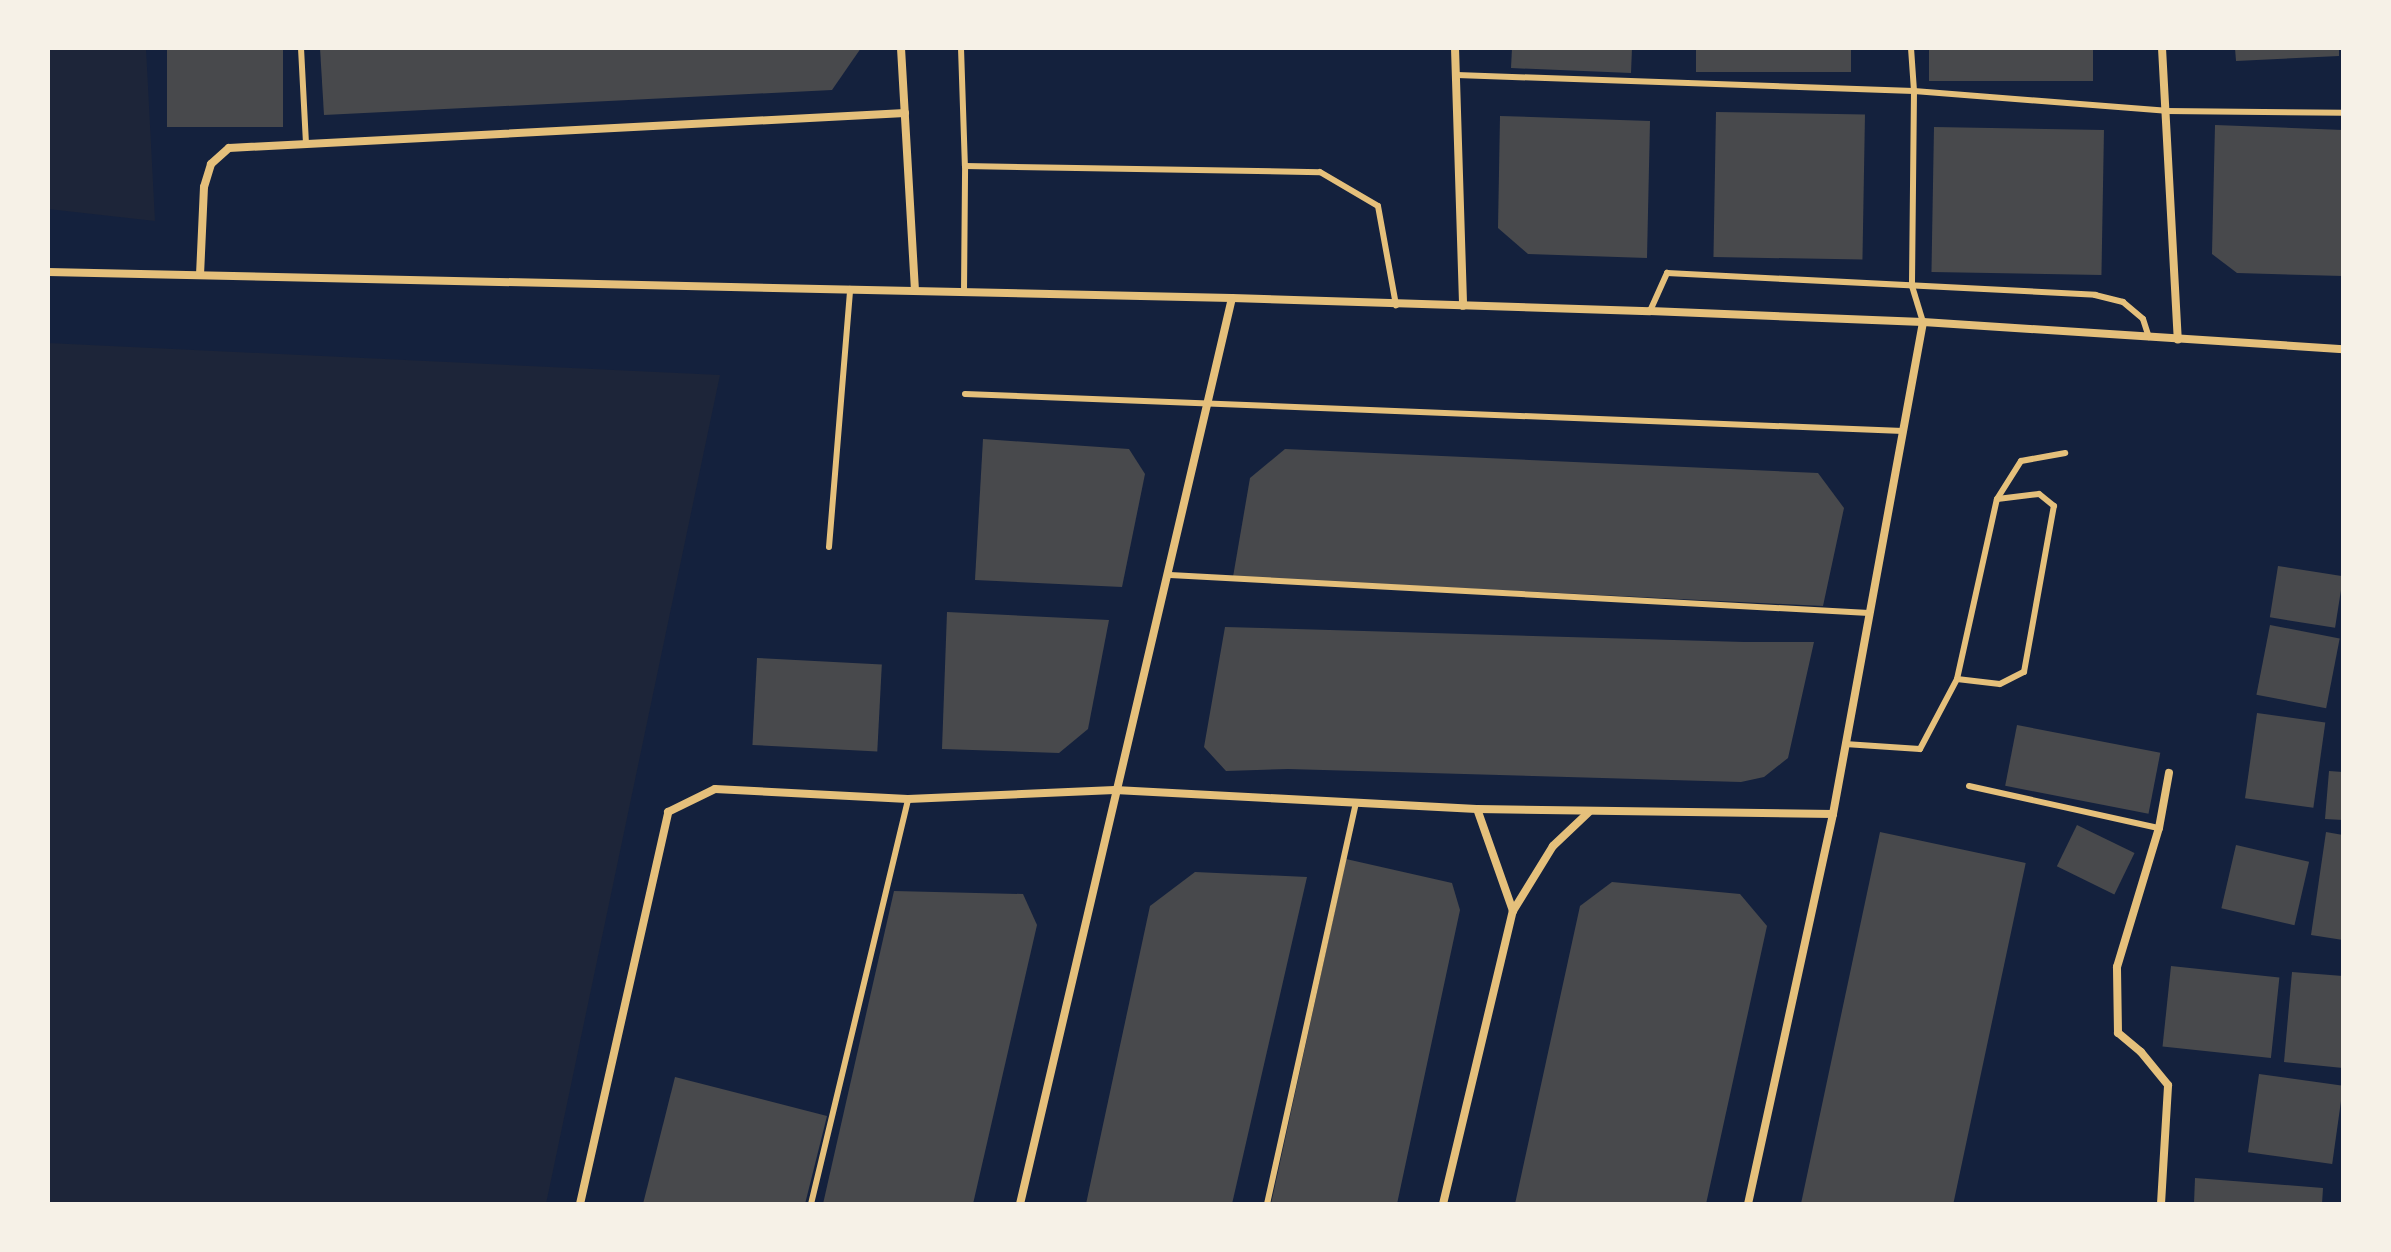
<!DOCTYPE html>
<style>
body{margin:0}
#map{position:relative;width:2391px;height:1252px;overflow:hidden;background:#14213d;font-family:"Noto Sans",sans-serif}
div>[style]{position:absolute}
.green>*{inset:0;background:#1d2539}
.building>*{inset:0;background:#48494c;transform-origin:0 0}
.service>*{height:6px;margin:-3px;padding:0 3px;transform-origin:3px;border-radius:3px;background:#e5c07b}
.minor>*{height:8px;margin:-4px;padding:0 4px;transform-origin:4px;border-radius:4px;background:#e5c07b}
span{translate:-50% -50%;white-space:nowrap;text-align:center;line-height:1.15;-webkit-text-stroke:8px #f6f1e7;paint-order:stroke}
.frame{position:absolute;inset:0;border:50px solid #f6f1e7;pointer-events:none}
</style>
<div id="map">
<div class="green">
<i style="clip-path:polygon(48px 48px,146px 48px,155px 221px,48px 209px)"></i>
<i style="clip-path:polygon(48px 343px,720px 375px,546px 1204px,48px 1204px)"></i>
</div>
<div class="building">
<i style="left:167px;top:48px;width:116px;height:79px"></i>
<i style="clip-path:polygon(320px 48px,861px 48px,832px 90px,324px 115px)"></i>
<i style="clip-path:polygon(1512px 48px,1632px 48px,1631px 73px,1511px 68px)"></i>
<i style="left:1696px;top:48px;width:155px;height:24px"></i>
<i style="left:1929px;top:48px;width:164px;height:33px"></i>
<i style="clip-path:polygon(2235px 48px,2339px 48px,2339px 56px,2236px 61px)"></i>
<i style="left:1716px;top:112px;width:149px;height:145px;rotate:1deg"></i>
<i style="clip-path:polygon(1500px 116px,1650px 121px,1647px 258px,1528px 254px,1498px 228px)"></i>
<i style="clip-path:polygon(2215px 125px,2343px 130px,2343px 276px,2237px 273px,2212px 254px)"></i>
<i style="left:1934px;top:127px;width:170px;height:145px;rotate:1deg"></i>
<i style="clip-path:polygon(983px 439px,1129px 449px,1145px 474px,1122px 587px,975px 580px)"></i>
<i style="clip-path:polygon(1285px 449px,1818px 473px,1844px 508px,1823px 606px,1233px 577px,1250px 478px)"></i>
<i style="left:2278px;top:566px;width:66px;height:52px;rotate:9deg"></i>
<i style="clip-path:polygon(947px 612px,1109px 620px,1088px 729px,1059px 753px,942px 749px)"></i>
<i style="left:2270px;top:625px;width:71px;height:71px;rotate:11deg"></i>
<i style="clip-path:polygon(1225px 627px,1744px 642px,1814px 642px,1788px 758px,1764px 777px,1741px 782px,1288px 769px,1226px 771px,1204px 747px)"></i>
<i style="left:757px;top:658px;width:125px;height:87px;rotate:3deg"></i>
<i style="left:2257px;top:713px;width:69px;height:86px;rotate:8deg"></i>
<i style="left:2017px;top:725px;width:146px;height:62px;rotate:11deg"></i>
<i style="clip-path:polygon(2329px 771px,2343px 772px,2343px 820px,2325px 819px)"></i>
<i style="left:2077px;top:825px;width:64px;height:46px;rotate:26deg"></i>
<i style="left:1880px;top:832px;width:149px;height:380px;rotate:12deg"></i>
<i style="clip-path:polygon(2326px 832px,2343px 835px,2343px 940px,2311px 935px)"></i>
<i style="left:2236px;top:845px;width:75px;height:65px;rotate:13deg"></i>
<i style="clip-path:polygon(1346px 859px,1452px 883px,1460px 910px,1397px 1204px,1271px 1204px)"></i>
<i style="clip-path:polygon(1195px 872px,1307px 877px,1232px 1204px,1086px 1204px,1150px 906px)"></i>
<i style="clip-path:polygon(1612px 882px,1740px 894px,1767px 926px,1706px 1204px,1515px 1204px,1580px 906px)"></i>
<i style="clip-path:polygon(894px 891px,1023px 894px,1037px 925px,973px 1204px,823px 1204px)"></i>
<i style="left:2171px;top:966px;width:109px;height:81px;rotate:6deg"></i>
<i style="clip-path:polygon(2292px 972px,2343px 976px,2343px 1068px,2284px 1062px)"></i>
<i style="left:2259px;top:1074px;width:85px;height:79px;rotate:8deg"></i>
<i style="clip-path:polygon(675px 1077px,827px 1116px,805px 1204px,643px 1204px)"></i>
<i style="clip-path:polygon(2195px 1178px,2323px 1188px,2322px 1204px,2194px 1204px)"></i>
</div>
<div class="service">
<i style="left:301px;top:48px;width:96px;rotate:87deg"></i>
<i style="left:961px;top:48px;width:118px;rotate:88.1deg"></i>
<i style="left:1911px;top:48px;width:43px;rotate:86deg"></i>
<i style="left:1914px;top:91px;width:195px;rotate:90.6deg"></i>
<i style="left:1912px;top:286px;width:38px;rotate:73deg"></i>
<i style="left:1457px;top:75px;width:457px;rotate:2deg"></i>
<i style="left:1914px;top:91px;width:253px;rotate:4.5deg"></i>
<i style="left:2166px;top:111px;width:177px;rotate:0.6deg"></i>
<i style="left:964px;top:292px;width:126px;rotate:-89.5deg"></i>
<i style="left:965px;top:166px;width:355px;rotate:1deg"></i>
<i style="left:1320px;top:172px;width:67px;rotate:30.4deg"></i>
<i style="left:1378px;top:206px;width:101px;rotate:79.7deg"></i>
<i style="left:1650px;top:311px;width:42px;rotate:-65.9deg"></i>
<i style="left:1667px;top:273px;width:429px;rotate:2.9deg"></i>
<i style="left:2095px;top:295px;width:29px;rotate:14deg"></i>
<i style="left:2123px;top:302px;width:26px;rotate:40deg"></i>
<i style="left:2143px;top:319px;width:19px;rotate:72deg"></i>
<i style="left:965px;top:394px;width:939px;rotate:2.26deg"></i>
<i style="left:829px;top:547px;width:259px;rotate:-85.3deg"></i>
<i style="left:1170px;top:575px;width:700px;rotate:3.11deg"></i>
<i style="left:1957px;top:679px;width:43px;rotate:6.6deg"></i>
<i style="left:2000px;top:684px;width:27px;rotate:-27deg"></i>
<i style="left:2024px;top:672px;width:169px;rotate:-79.8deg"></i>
<i style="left:2054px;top:506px;width:19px;rotate:-141deg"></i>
<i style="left:2039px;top:494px;width:42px;rotate:173.2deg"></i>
<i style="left:1845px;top:744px;width:75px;rotate:3.8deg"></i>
<i style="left:1920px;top:749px;width:79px;rotate:-62.1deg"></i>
<i style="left:1957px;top:679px;width:184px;rotate:-77.5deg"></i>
<i style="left:1997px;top:499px;width:45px;rotate:-57.7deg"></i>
<i style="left:2021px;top:461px;width:45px;rotate:-10.3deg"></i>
<i style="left:1969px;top:786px;width:195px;rotate:12.5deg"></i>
<i style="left:811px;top:1204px;width:416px;rotate:-76.5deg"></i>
<i style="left:1267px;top:1204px;width:411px;rotate:-77.5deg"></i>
</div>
<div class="minor">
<i style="left:901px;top:48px;width:243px;rotate:86.7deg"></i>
<i style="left:1455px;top:48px;width:258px;rotate:88.2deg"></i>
<i style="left:2162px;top:48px;width:292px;rotate:86.9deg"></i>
<i style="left:48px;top:272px;width:1184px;rotate:1.26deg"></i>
<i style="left:1232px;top:298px;width:418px;rotate:1.8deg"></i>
<i style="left:1650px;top:311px;width:273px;rotate:2.3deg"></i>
<i style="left:1923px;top:322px;width:421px;rotate:3.7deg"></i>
<i style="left:200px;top:275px;width:88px;rotate:-87.4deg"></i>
<i style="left:204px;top:187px;width:24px;rotate:-73deg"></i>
<i style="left:211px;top:164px;width:24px;rotate:-42deg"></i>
<i style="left:229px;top:148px;width:677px;rotate:-2.96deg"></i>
<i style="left:1513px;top:911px;width:76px;rotate:-58.4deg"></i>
<i style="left:1553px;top:846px;width:50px;rotate:-43.4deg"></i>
<i style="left:580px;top:1204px;width:402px;rotate:-77.3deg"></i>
<i style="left:668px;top:812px;width:52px;rotate:-26.1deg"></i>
<i style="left:715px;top:789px;width:193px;rotate:3deg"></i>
<i style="left:908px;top:799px;width:207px;rotate:-2.5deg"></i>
<i style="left:1115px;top:790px;width:362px;rotate:3deg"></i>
<i style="left:1477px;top:809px;width:356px;rotate:0.8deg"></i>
<i style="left:1020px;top:1204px;width:930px;rotate:-76.83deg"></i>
<i style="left:1443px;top:1204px;width:301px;rotate:-76.6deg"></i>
<i style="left:1513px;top:911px;width:108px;rotate:-109.4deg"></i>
<i style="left:1748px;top:1204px;width:399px;rotate:-77.7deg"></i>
<i style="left:1833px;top:814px;width:500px;rotate:-79.63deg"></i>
<i style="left:2161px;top:1204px;width:119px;rotate:-86.6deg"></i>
<i style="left:2168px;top:1085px;width:43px;rotate:-129.3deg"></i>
<i style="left:2141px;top:1052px;width:30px;rotate:-140deg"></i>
<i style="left:2118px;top:1033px;width:66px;rotate:-90.9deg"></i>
<i style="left:2117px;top:967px;width:145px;rotate:-73.2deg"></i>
<i style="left:2159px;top:828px;width:56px;rotate:-79.7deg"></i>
</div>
<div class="frame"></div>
</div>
